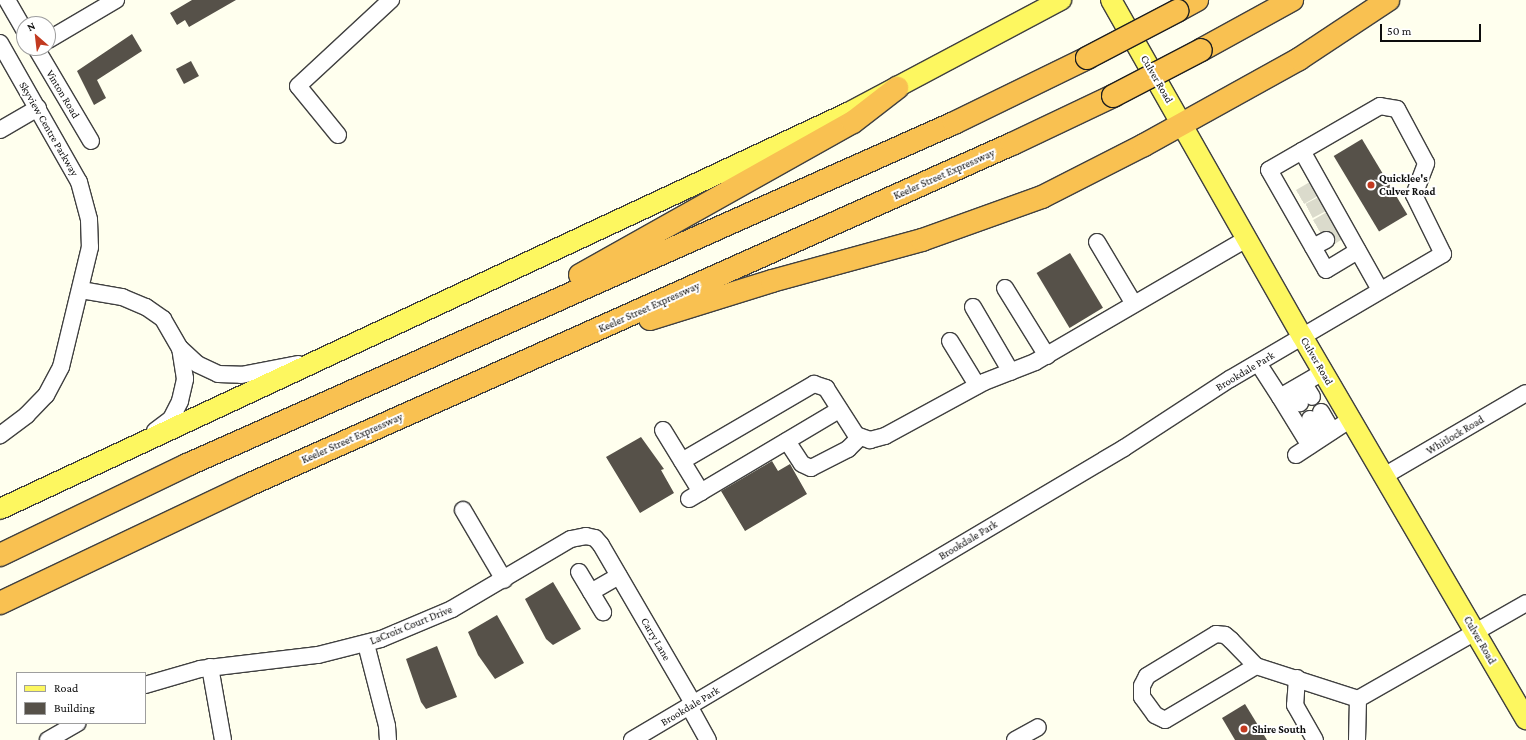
<!DOCTYPE html>
<style>
body{margin:0}
#map{position:relative;width:1526px;height:740px;overflow:hidden;background:#ffe;font-family:"Crimson Pro",serif}
div>[style]{position:absolute}
.building>*{inset:0;background:#565149;transform-origin:0 0}
.minor-tunnel>*{height:16px;margin-top:-8px;transform-origin:0;background:repeating-linear-gradient(90deg,#dbdbcc 0 16px,transparent 0 24px)}
.roads{filter:drop-shadow(1px 0 #404040) drop-shadow(-1px 0 #404040) drop-shadow(0 1px #404040) drop-shadow(0 -1px #404040)}
.minor>*{height:16px;margin:-8px;padding:0 8px;transform-origin:8px;border-radius:8px;background:#fff}
.major>*{height:20px;margin:-10px;padding:0 10px;transform-origin:10px;border-radius:10px;background:#fdf760}
.highway>*{height:22px;margin:-11px;padding:0 11px;transform-origin:11px;border-radius:11px;background:#f9c151}
.bridges{filter:drop-shadow(1px 0 #1e1e1e) drop-shadow(-1px 0 #1e1e1e) drop-shadow(0 1px #1e1e1e) drop-shadow(0 -1px #1e1e1e)}
.highway-bridge>*{height:22px;margin:-11px;padding:0 11px;transform-origin:11px;border-radius:11px;background:#f9c151}
.dots>*{width:11px;height:11px;translate:-50% -50%;box-sizing:border-box;border:2px solid #fff;border-radius:50%}
span{translate:-50% -50%;white-space:nowrap;text-align:center;line-height:1.15;-webkit-text-stroke:4px #fff;paint-order:stroke}
.street-label{font-size:11px;color:#0d0d0d}
.poi-label{font-size:11px;color:#0d0d0d;font-weight:700}
.left{translate:0 -50%;text-align:left}
.legend{position:absolute;left:16px;top:672px;width:130px;height:52px;box-sizing:border-box;background:#fff;border:1px solid #9e9e9e;margin:0;padding:5px 7px;list-style:none;font-size:12px;color:#0d0d0d}
.legend li{display:flex;align-items:center;gap:8px;height:20px}
.legend b{width:20px;border:1px solid #9e9e9e}
.north{position:absolute;left:16px;top:16px;width:40px;height:40px;box-sizing:border-box;background:#fff;border:1px solid #9e9e9e;border-radius:50%;rotate:332deg;font-size:11px;font-weight:700;line-height:16px;text-align:center;color:#0d0d0d}
.north::after{content:'';display:block;margin:auto;width:14px;height:18px;background:#c23a20;clip-path:polygon(50% 0,100% 100%,50% 72%,0 100%)}
.scale{position:absolute;left:1380px;top:24px;width:101px;height:18px;box-sizing:border-box;border:2px solid #0d0d0d;border-top:0;padding-left:5px;font-size:12px;line-height:14px;white-space:nowrap;color:#0d0d0d;-webkit-text-stroke:3px #fff;paint-order:stroke}
</style>
<div id="map">
<div class="building">
<i style="clip-path:polygon(192px 0,236px 0,189px 27px,185px 20px,177px 25px,170px 13px)"></i>
<i style="clip-path:polygon(132px 34px,142px 51px,97px 80px,106px 98px,94px 105px,77px 71px)"></i>
<i style="left:191px;top:61px;width:17px;height:17px;rotate:62deg"></i>
<i style="left:1362px;top:139px;width:88px;height:33px;rotate:59deg"></i>
<i style="left:1070px;top:253px;width:64px;height:39px;rotate:59deg"></i>
<i style="clip-path:polygon(641px 437px,664px 469px,661px 470px,674px 493px,640px 513px,606px 457px)"></i>
<i style="clip-path:polygon(772px 461px,778px 471px,790px 464px,807px 494px,745px 531px,721px 491px)"></i>
<i style="clip-path:polygon(553px 582px,581px 629px,553px 645px,546px 639px,525px 599px)"></i>
<i style="clip-path:polygon(497px 615px,524px 663px,495px 679px,478px 655px,468px 632px)"></i>
<i style="clip-path:polygon(437px 646px,457px 697px,426px 709px,421px 702px,406px 659px)"></i>
<i style="clip-path:polygon(1245px 704px,1267px 740px,1235px 740px,1222px 718px)"></i>
</div>
<div class="minor-tunnel">
<i style="left:1300px;top:197px;width:16px;rotate:-30deg"></i>
<i style="left:1309px;top:211px;width:15px;rotate:-28deg"></i>
<i style="left:1317px;top:227px;width:16px;rotate:-30deg"></i>
<i style="left:1326px;top:240px;width:15px;rotate:-32deg"></i>
</div>
<div class="roads">
<div class="minor">
<i style="left:7px;top:0;width:34px;rotate:60deg"></i>
<i style="left:48px;top:40px;width:79px;rotate:-30.5deg"></i>
<i style="left:0;top:43px;width:160px;rotate:60.4deg"></i>
<i style="left:79px;top:182px;width:39px;rotate:75deg"></i>
<i style="left:89px;top:220px;width:27px;rotate:88deg"></i>
<i style="left:90px;top:247px;width:123px;rotate:103.6deg"></i>
<i style="left:61px;top:367px;width:32px;rotate:118deg"></i>
<i style="left:46px;top:395px;width:28px;rotate:134deg"></i>
<i style="left:27px;top:415px;width:34px;rotate:143deg"></i>
<i style="left:36px;top:48px;width:108px;rotate:59.4deg"></i>
<i style="left:0;top:130px;width:44px;rotate:-30.1deg"></i>
<i style="left:338px;top:135px;width:63px;rotate:-129.2deg"></i>
<i style="left:298px;top:86px;width:127px;rotate:-42.8deg"></i>
<i style="left:1302px;top:151px;width:38px;rotate:150deg"></i>
<i style="left:1269px;top:170px;width:115px;rotate:60.3deg"></i>
<i style="left:1326px;top:270px;width:37px;rotate:-31deg"></i>
<i style="left:1097px;top:242px;width:72px;rotate:59.2deg"></i>
<i style="left:1313px;top:247px;width:15px;rotate:-28deg"></i>
<i style="left:1005px;top:288px;width:80px;rotate:58.3deg"></i>
<i style="left:81px;top:290px;width:42px;rotate:9.7deg"></i>
<i style="left:122px;top:297px;width:26px;rotate:23deg"></i>
<i style="left:146px;top:307px;width:21px;rotate:35deg"></i>
<i style="left:163px;top:319px;width:34px;rotate:60deg"></i>
<i style="left:180px;top:348px;width:23px;rotate:43deg"></i>
<i style="left:197px;top:364px;width:23px;rotate:25deg"></i>
<i style="left:218px;top:374px;width:23px;rotate:2deg"></i>
<i style="left:241px;top:375px;width:58px;rotate:-10.9deg"></i>
<i style="left:973px;top:307px;width:75px;rotate:59.7deg"></i>
<i style="left:950px;top:341px;width:52px;rotate:58.5deg"></i>
<i style="left:1258px;top:363px;width:40px;rotate:57.1deg"></i>
<i style="left:1280px;top:397px;width:50px;rotate:-30.2deg"></i>
<i style="left:1304px;top:384px;width:15px;rotate:58deg"></i>
<i style="left:1293px;top:390px;width:15px;rotate:62deg"></i>
<i style="left:1280px;top:397px;width:57px;rotate:58.5deg"></i>
<i style="left:1321px;top:412px;width:22px;rotate:60deg"></i>
<i style="left:1310px;top:419px;width:22px;rotate:60deg"></i>
<i style="left:663px;top:430px;width:73px;rotate:58.5deg"></i>
<i style="left:155px;top:431px;width:20px;rotate:-37deg"></i>
<i style="left:171px;top:419px;width:20px;rotate:-63deg"></i>
<i style="left:180px;top:401px;width:23px;rotate:-77deg"></i>
<i style="left:185px;top:379px;width:31px;rotate:-99deg"></i>
<i style="left:787px;top:441px;width:27px;rotate:57deg"></i>
<i style="left:802px;top:464px;width:10px;rotate:24deg"></i>
<i style="left:811px;top:468px;width:42px;rotate:-27.2deg"></i>
<i style="left:848px;top:449px;width:17px;rotate:-45deg"></i>
<i style="left:1296px;top:455px;width:66px;rotate:-33.2deg"></i>
<i style="left:682px;top:461px;width:153px;rotate:-30.3deg"></i>
<i style="left:814px;top:384px;width:13px;rotate:18deg"></i>
<i style="left:826px;top:388px;width:56px;rotate:57.4deg"></i>
<i style="left:856px;top:435px;width:15px;rotate:20deg"></i>
<i style="left:870px;top:440px;width:16px;rotate:-15deg"></i>
<i style="left:885px;top:436px;width:113px;rotate:-28.6deg"></i>
<i style="left:984px;top:382px;width:55px;rotate:-21.4deg"></i>
<i style="left:1035px;top:362px;width:246px;rotate:-30.2deg"></i>
<i style="left:1384px;top:476px;width:164px;rotate:-30.3deg"></i>
<i style="left:689px;top:499px;width:174px;rotate:-30.7deg"></i>
<i style="left:463px;top:510px;width:81px;rotate:59.6deg"></i>
<i style="left:579px;top:572px;width:47px;rotate:59deg"></i>
<i style="left:591px;top:592px;width:32px;rotate:-30deg"></i>
<i style="left:366px;top:644px;width:85px;rotate:75.6deg"></i>
<i style="left:387px;top:726px;width:14px;rotate:86deg"></i>
<i style="left:1256px;top:666px;width:36px;rotate:-134deg"></i>
<i style="left:1231px;top:640px;width:8px;rotate:-140deg"></i>
<i style="left:1225px;top:635px;width:9px;rotate:-174deg"></i>
<i style="left:1216px;top:634px;width:81px;rotate:148.7deg"></i>
<i style="left:1147px;top:676px;width:11px;rotate:117deg"></i>
<i style="left:1142px;top:686px;width:11px;rotate:90deg"></i>
<i style="left:1142px;top:697px;width:22px;rotate:54deg"></i>
<i style="left:1155px;top:715px;width:11px;rotate:27deg"></i>
<i style="left:1165px;top:720px;width:106px;rotate:-30.7deg"></i>
<i style="left:1256px;top:666px;width:107px;rotate:17.9deg"></i>
<i style="left:210px;top:667px;width:74px;rotate:79.9deg"></i>
<i style="left:1297px;top:678px;width:27px;rotate:94deg"></i>
<i style="left:1295px;top:705px;width:40px;rotate:60.3deg"></i>
<i style="left:145px;top:685px;width:57px;rotate:-16.2deg"></i>
<i style="left:200px;top:669px;width:119px;rotate:-6.8deg"></i>
<i style="left:318px;top:655px;width:65px;rotate:-14.3deg"></i>
<i style="left:381px;top:639px;width:77px;rotate:-22.9deg"></i>
<i style="left:452px;top:609px;width:138px;rotate:-30.5deg"></i>
<i style="left:571px;top:539px;width:15px;rotate:-11deg"></i>
<i style="left:586px;top:536px;width:9px;rotate:13deg"></i>
<i style="left:595px;top:538px;width:9px;rotate:49deg"></i>
<i style="left:601px;top:545px;width:183px;rotate:59.8deg"></i>
<i style="left:689px;top:706px;width:39px;rotate:61deg"></i>
<i style="left:48px;top:740px;width:34px;rotate:-30deg"></i>
<i style="left:632px;top:740px;width:572px;rotate:-30.69deg"></i>
<i style="left:1124px;top:448px;width:126px;rotate:-33.1deg"></i>
<i style="left:1230px;top:379px;width:247px;rotate:-30.4deg"></i>
<i style="left:1443px;top:254px;width:66px;rotate:-116.2deg"></i>
<i style="left:1414px;top:195px;width:34px;rotate:-69deg"></i>
<i style="left:1426px;top:163px;width:61px;rotate:-118.2deg"></i>
<i style="left:1397px;top:109px;width:17px;rotate:-170deg"></i>
<i style="left:1380px;top:106px;width:90px;rotate:150deg"></i>
<i style="left:1302px;top:151px;width:159px;rotate:60.7deg"></i>
<i style="left:1015px;top:740px;width:26px;rotate:-29deg"></i>
<i style="left:1357px;top:740px;width:41px;rotate:-88.6deg"></i>
<i style="left:1358px;top:699px;width:193px;rotate:-29.7deg"></i>
</div>
<div class="major">
<i style="left:1111px;top:0;width:386px;rotate:60.4deg"></i>
<i style="left:1302px;top:336px;width:444px;rotate:59.7deg"></i>
<i style="left:0;top:509px;width:940px;rotate:-25.04deg"></i>
<i style="left:852px;top:111px;width:237px;rotate:-28deg"></i>
</div>
<div class="highway">
<i style="left:1177px;top:11px;width:23px;rotate:-29deg"></i>
<i style="left:1201px;top:50px;width:104px;rotate:-28.8deg"></i>
<i style="left:580px;top:275px;width:313px;rotate:-29.3deg"></i>
<i style="left:853px;top:122px;width:56px;rotate:-37.7deg"></i>
<i style="left:650px;top:319px;width:128px;rotate:-17.3deg"></i>
<i style="left:772px;top:281px;width:156px;rotate:-15.3deg"></i>
<i style="left:922px;top:240px;width:127px;rotate:-19.7deg"></i>
<i style="left:1042px;top:197px;width:114px;rotate:-27deg"></i>
<i style="left:1144px;top:145px;width:177px;rotate:-29deg"></i>
<i style="left:1299px;top:59px;width:107px;rotate:-33.5deg"></i>
<i style="left:0;top:555px;width:208px;rotate:-25.7deg"></i>
<i style="left:187px;top:465px;width:840px;rotate:-24.03deg"></i>
<i style="left:954px;top:123px;width:148px;rotate:-26deg"></i>
<i style="left:0;top:603px;width:270px;rotate:-25.4deg"></i>
<i style="left:244px;top:487px;width:841px;rotate:-24.07deg"></i>
<i style="left:1012px;top:144px;width:112px;rotate:-25.4deg"></i>
</div>
</div>
<div class="bridges">
<div class="highway-bridge">
<i style="left:1087px;top:58px;width:102px;rotate:-27.6deg"></i>
<i style="left:1113px;top:96px;width:99px;rotate:-27.6deg"></i>
</div>
</div>
<div class="dots">
<i style="left:1371px;top:185px;background:#c23a20"></i>
<i style="left:1244px;top:729px;background:#c23a20"></i>
</div>
<div class="street-label">
<span style="left:1157px;top:79px;rotate:60deg">Culver Road</span>
<span style="left:63px;top:94px;rotate:59deg">Vinton Road</span>
<span style="left:49px;top:129px;rotate:60deg">Skyview Centre Parkway</span>
<span style="left:944px;top:174px;rotate:-24deg">Keeler Street Expressway</span>
<span style="left:649px;top:307px;rotate:-24deg">Keeler Street Expressway</span>
<span style="left:1317px;top:361px;rotate:60deg">Culver Road</span>
<span style="left:1245px;top:371px;rotate:-31deg">Brookdale Park</span>
<span style="left:1455px;top:435px;rotate:-31deg">Whitlock Road</span>
<span style="left:352px;top:438px;rotate:-24deg">Keeler Street Expressway</span>
<span style="left:968px;top:540px;rotate:-31deg">Brookdale Park</span>
<span style="left:411px;top:625px;rotate:-22deg">LaCroix Court Drive</span>
<span style="left:656px;top:639px;rotate:60deg">Carry Lane</span>
<span style="left:1480px;top:640px;rotate:60deg">Culver Road</span>
<span style="left:690px;top:706px;rotate:-31deg">Brookdale Park</span>
</div>
<div class="poi-label">
<span class="left" style="left:1379px;top:185px">Quicklee's<br>Culver Road</span>
<span class="left" style="left:1252px;top:729px">Shire South</span>
</div>
<ul class="legend">
<li><b style="height:5px;background:#fdf760"></b>Road</li>
<li><b style="height:11px;background:#565149"></b>Building</li>
</ul>
<div class="north">N</div>
<div class="scale">50 m</div>
</div>
